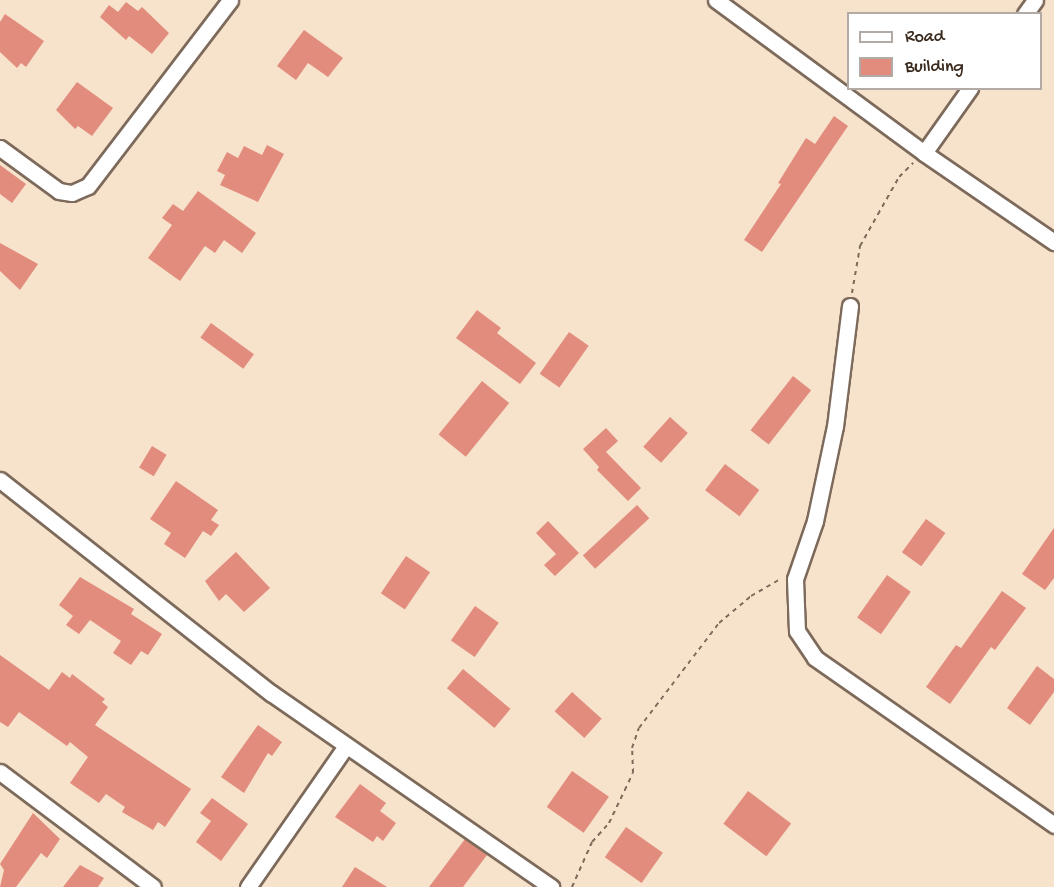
<!DOCTYPE html>
<style>
body{margin:0}
#map{position:relative;width:1054px;height:887px;overflow:hidden;background:#f7e2cb;font-family:"Gochi Hand",sans-serif}
div>[style]{position:absolute}
.building>*{inset:0;background:#e28c7e;transform-origin:0 0}
.path>*{height:2px;margin-top:-1px;transform-origin:0;background:repeating-linear-gradient(90deg,#7d6a5b 0 4.5px,transparent 0 9px)}
.roads{filter:drop-shadow(2px 0 #7d6a5b) drop-shadow(-2px 0 #7d6a5b) drop-shadow(0 2px #7d6a5b) drop-shadow(0 -2px #7d6a5b)}
.minor>*{height:15px;margin:-7.5px;padding:0 7.5px;transform-origin:7.5px;border-radius:7.5px;background:#fff}
span{translate:-50% -50%;white-space:nowrap;text-align:center;line-height:1.15;-webkit-text-stroke:4.5px #fff;paint-order:stroke}
.legend{position:absolute;left:847px;top:12px;width:195px;height:78px;box-sizing:border-box;background:#fff;border:2px solid #b1aaa5;margin:0;padding:8px 10px;list-style:none;font-size:18px;color:#3b2a1e}
.legend li{display:flex;align-items:center;gap:12px;height:30px}
.legend b{width:30px;border:2px solid #b1aaa5}
</style>
<div id="map">
<div class="building">
<i style="clip-path:polygon(126px 2px,138px 11px,142px 7px,169px 33px,152px 54px,129px 36px,126px 40px,100px 17px,109px 5px,118px 12px)"></i>
<i style="clip-path:polygon(5px 14px,44px 41px,26px 67px,21px 63px,17px 68px,0 52px,0 22px)"></i>
<i style="clip-path:polygon(304px 30px,343px 58px,328px 77px,308px 63px,296px 80px,277px 66px)"></i>
<i style="clip-path:polygon(77px 82px,113px 108px,92px 136px,78px 126px,75px 129px,56px 110px)"></i>
<i style="clip-path:polygon(834px 116px,848px 126px,762px 252px,744px 240px,781px 184px,778px 183px,806px 138px,815px 144px)"></i>
<i style="clip-path:polygon(267px 145px,284px 154px,258px 202px,220px 185px,225px 175px,217px 171px,227px 152px,238px 158px,244px 146px,262px 155px)"></i>
<i style="clip-path:polygon(0 165px,26px 184px,12px 203px,0 194px)"></i>
<i style="clip-path:polygon(198px 191px,256px 233px,242px 253px,224px 240px,215px 253px,205px 246px,180px 281px,148px 258px,172px 225px,162px 218px,173px 204px,183px 211px)"></i>
<i style="clip-path:polygon(0 243px,38px 264px,20px 290px,0 271px)"></i>
<i style="clip-path:polygon(477px 310px,501px 328px,497px 333px,536px 363px,520px 384px,456px 338px)"></i>
<i style="left:211px;top:323px;width:53px;height:18px;rotate:36deg"></i>
<i style="left:569px;top:332px;width:24px;height:51px;rotate:35deg"></i>
<i style="left:793px;top:376px;width:23px;height:69px;rotate:38deg"></i>
<i style="left:482px;top:381px;width:35px;height:69px;rotate:39deg"></i>
<i style="left:670px;top:417px;width:24px;height:40px;rotate:42deg"></i>
<i style="clip-path:polygon(606px 428px,618px 441px,606px 452px,641px 488px,628px 501px,597px 470px,599px 467px,583px 449px)"></i>
<i style="left:152px;top:446px;width:17px;height:25px;rotate:31deg"></i>
<i style="left:725px;top:464px;width:43px;height:33px;rotate:37deg"></i>
<i style="clip-path:polygon(176px 481px,218px 510px,211px 520px,219px 525px,211px 536px,203px 531px,185px 558px,164px 544px,171px 533px,150px 519px)"></i>
<i style="left:637px;top:505px;width:18px;height:74px;rotate:47deg"></i>
<i style="left:926px;top:519px;width:24px;height:41px;rotate:36deg"></i>
<i style="clip-path:polygon(548px 521px,579px 553px,555px 576px,544px 565px,556px 554px,536px 533px)"></i>
<i style="clip-path:polygon(1054px 528px,1054px 578px,1045px 590px,1022px 574px)"></i>
<i style="clip-path:polygon(236px 552px,270px 588px,244px 612px,226px 594px,219px 601px,205px 581px)"></i>
<i style="left:406px;top:556px;width:29px;height:45px;rotate:34deg"></i>
<i style="left:887px;top:575px;width:29px;height:52px;rotate:35deg"></i>
<i style="clip-path:polygon(80px 577px,134px 609px,131px 614px,162px 634px,148px 655px,141px 651px,131px 665px,113px 653px,121px 641px,90px 620px,79px 634px,66px 625px,73px 616px,59px 605px)"></i>
<i style="clip-path:polygon(1002px 591px,1026px 608px,995px 650px,991px 647px,950px 704px,926px 687px,956px 645px,961px 648px)"></i>
<i style="left:475px;top:606px;width:29px;height:42px;rotate:35deg"></i>
<i style="clip-path:polygon(0 655px,49px 690px,62px 672px,70px 678px,72px 674px,105px 699px,102px 702px,108px 707px,95px 725px,191px 789px,165px 827px,158px 822px,153px 830px,122px 812px,125px 807px,106px 794px,99px 803px,70px 783px,88px 757px,70px 742px,67px 746px,19px 712px,8px 727px,0 722px)"></i>
<i style="clip-path:polygon(1037px 666px,1054px 679px,1054px 692px,1030px 725px,1007px 708px)"></i>
<i style="left:463px;top:669px;width:62px;height:25px;rotate:40deg"></i>
<i style="left:572px;top:692px;width:40px;height:26px;rotate:42deg"></i>
<i style="clip-path:polygon(258px 725px,282px 742px,272px 756px,268px 753px,244px 793px,221px 777px)"></i>
<i style="left:572px;top:771px;width:45px;height:44px;rotate:35deg"></i>
<i style="clip-path:polygon(360px 784px,386px 803px,380px 811px,396px 823px,383px 841px,377px 836px,373px 842px,335px 817px)"></i>
<i style="left:748px;top:791px;width:54px;height:41px;rotate:37deg"></i>
<i style="clip-path:polygon(212px 798px,248px 824px,221px 861px,196px 842px,211px 821px,200px 813px)"></i>
<i style="clip-path:polygon(33px 813px,60px 839px,47px 858px,41px 853px,16px 887px,0 887px,4px 870px,0 864px)"></i>
<i style="left:626px;top:827px;width:45px;height:37px;rotate:35deg"></i>
<i style="clip-path:polygon(465px 839px,487px 855px,463px 887px,429px 887px)"></i>
<i style="clip-path:polygon(80px 865px,104px 878px,98px 887px,63px 887px)"></i>
<i style="clip-path:polygon(355px 867px,387px 887px,342px 887px)"></i>
</div>
<div class="path">
<i style="left:852px;top:293px;width:48px;rotate:-80.3deg"></i>
<i style="left:860px;top:246px;width:79px;rotate:-60.5deg"></i>
<i style="left:899px;top:177px;width:20px;rotate:-45deg"></i>
<i style="left:572px;top:887px;width:49px;rotate:-66deg"></i>
<i style="left:592px;top:842px;width:25px;rotate:-48deg"></i>
<i style="left:609px;top:823px;width:55px;rotate:-64.4deg"></i>
<i style="left:633px;top:773px;width:25px;rotate:-92deg"></i>
<i style="left:632px;top:748px;width:21px;rotate:-71deg"></i>
<i style="left:639px;top:728px;width:132px;rotate:-52.7deg"></i>
<i style="left:719px;top:623px;width:42px;rotate:-40.2deg"></i>
<i style="left:751px;top:596px;width:34px;rotate:-30deg"></i>
</div>
<div class="roads">
<div class="minor">
<i style="left:716px;top:0;width:258px;rotate:36.3deg"></i>
<i style="left:924px;top:153px;width:158px;rotate:34.4deg"></i>
<i style="left:1025px;top:14px;width:17px;rotate:-54deg"></i>
<i style="left:0;top:148px;width:73px;rotate:36.1deg"></i>
<i style="left:59px;top:191px;width:13px;rotate:9deg"></i>
<i style="left:72px;top:193px;width:17px;rotate:-24deg"></i>
<i style="left:88px;top:186px;width:234px;rotate:-52.6deg"></i>
<i style="left:924px;top:153px;width:80px;rotate:-54.7deg"></i>
<i style="left:850px;top:306px;width:121px;rotate:97.1deg"></i>
<i style="left:835px;top:426px;width:97px;rotate:101.9deg"></i>
<i style="left:815px;top:521px;width:61px;rotate:109deg"></i>
<i style="left:795px;top:579px;width:52px;rotate:87.8deg"></i>
<i style="left:797px;top:631px;width:32px;rotate:56deg"></i>
<i style="left:815px;top:658px;width:292px;rotate:34.9deg"></i>
<i style="left:0;top:480px;width:345px;rotate:38.2deg"></i>
<i style="left:271px;top:693px;width:341px;rotate:34.7deg"></i>
<i style="left:0;top:772px;width:191px;rotate:36.9deg"></i>
<i style="left:248px;top:887px;width:172px;rotate:-55.2deg"></i>
</div>
</div>
<ul class="legend">
<li><b style="height:8px;background:#fff"></b>Road</li>
<li><b style="height:16px;background:#e28c7e"></b>Building</li>
</ul>
</div>
